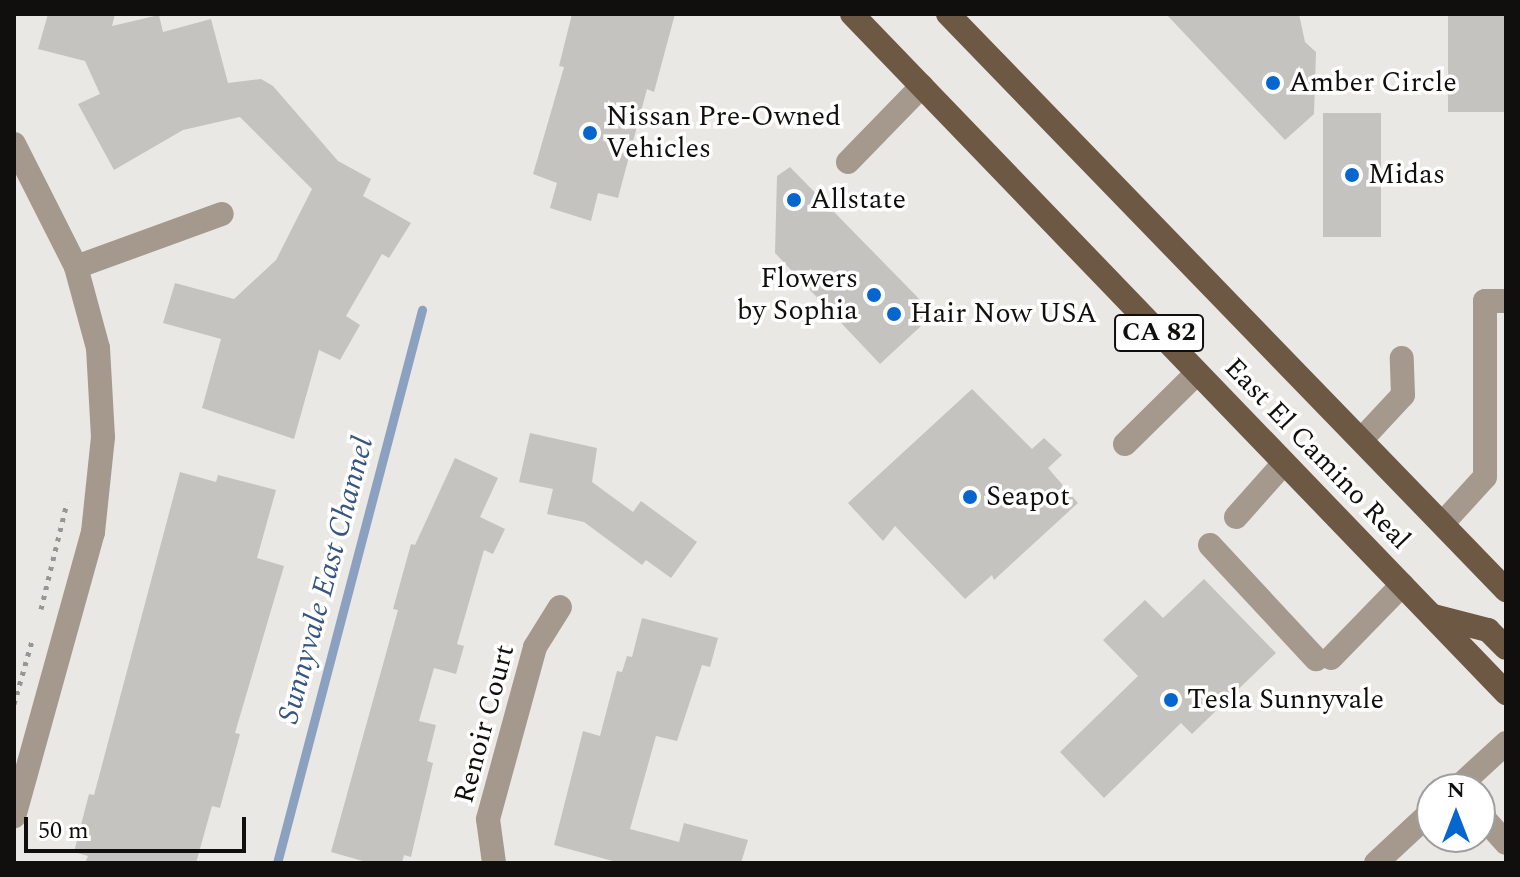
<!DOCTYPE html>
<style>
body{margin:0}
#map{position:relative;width:1520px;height:877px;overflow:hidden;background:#eae8e5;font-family:Spectral,serif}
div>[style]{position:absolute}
.stream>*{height:9px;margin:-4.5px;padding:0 4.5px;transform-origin:4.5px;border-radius:4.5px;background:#8ca1bf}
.building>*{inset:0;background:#c5c3c0;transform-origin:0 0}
.path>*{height:5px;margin-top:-2.5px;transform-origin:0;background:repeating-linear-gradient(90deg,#989694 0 4px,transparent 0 10px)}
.minor>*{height:24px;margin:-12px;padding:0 12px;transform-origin:12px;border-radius:12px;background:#a5998d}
.major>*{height:24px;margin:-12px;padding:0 12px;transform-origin:12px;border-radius:12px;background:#6d5843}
.dots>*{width:22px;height:22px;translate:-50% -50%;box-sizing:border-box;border:4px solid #fff;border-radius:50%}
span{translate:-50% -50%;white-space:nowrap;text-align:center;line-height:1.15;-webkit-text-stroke:7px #fff;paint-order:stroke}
.shield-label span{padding:2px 6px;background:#fff;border:2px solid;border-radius:6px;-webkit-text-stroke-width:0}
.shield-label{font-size:26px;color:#100f0e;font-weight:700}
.poi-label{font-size:28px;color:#100f0e}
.left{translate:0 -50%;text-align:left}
.right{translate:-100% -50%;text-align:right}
.street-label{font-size:28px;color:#100f0e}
.water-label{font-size:30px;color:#365580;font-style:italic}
.frame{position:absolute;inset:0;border:16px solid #100f0e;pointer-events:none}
.north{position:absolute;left:1416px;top:773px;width:80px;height:80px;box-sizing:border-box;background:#fff;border:2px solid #9f9f9f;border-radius:50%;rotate:0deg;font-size:22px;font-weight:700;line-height:32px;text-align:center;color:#100f0e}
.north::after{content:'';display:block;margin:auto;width:28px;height:36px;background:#0566cf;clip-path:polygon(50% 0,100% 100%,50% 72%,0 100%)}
.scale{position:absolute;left:24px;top:817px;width:222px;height:36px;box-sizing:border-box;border:4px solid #100f0e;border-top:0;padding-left:10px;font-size:24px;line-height:28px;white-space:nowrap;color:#100f0e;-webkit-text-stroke:6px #fff;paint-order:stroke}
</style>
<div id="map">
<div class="stream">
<i style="left:277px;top:863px;width:572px;rotate:-75.31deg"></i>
</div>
<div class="building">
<i style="clip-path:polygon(48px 14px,115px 14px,112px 26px,159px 15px,163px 32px,211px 19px,228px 83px,261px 79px,273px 86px,338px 161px,371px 179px,363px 196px,411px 223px,389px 258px,382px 254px,346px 316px,360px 325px,340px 360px,319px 350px,294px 439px,202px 408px,221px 339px,163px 323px,175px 283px,234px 299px,276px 260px,312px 189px,240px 117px,183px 130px,114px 170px,78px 104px,100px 94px,85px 61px,38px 49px)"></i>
<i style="clip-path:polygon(572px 14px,675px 14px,654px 92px,647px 89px,618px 198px,598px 193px,591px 221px,550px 208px,557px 183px,533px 174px,564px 67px,559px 66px)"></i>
<i style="clip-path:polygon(1166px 14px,1299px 14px,1305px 42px,1316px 52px,1314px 114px,1285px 140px)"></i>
<i style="left:1448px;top:14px;width:58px;height:98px"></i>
<i style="left:1381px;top:113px;width:124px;height:58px;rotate:90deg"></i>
<i style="clip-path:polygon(790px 167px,934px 314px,880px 364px,775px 253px,777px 176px)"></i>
<i style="clip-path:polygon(972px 389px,1032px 449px,1044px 438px,1062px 455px,1048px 468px,1078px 503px,994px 580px,992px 575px,965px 599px,895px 526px,883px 541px,848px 503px)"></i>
<i style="clip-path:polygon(530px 433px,597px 448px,592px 482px,633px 512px,641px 501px,697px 542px,671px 578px,646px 560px,642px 565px,584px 522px,547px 514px,553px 489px,519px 482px)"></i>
<i style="clip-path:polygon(455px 458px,498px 478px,480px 517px,505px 529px,493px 554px,484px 550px,457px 644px,464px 646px,456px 674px,434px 668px,419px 721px,436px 725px,427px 761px,433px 763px,411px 857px,404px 855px,402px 863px,370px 863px,331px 852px,398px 610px,393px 609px,411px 544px,415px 545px)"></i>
<i style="clip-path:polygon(180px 472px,216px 482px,218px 475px,276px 490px,257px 558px,284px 566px,235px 733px,240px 734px,220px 808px,212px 806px,196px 863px,85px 863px,88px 856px,74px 852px,89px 794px,94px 795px)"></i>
<i style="clip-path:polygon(1204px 579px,1276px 653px,1192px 734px,1181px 723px,1104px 798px,1060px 752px,1138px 676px,1103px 640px,1145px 600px,1163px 618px)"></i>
<i style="clip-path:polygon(642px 618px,718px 638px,710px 667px,702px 665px,677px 741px,656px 736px,630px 829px,679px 842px,684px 823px,748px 840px,741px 863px,620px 863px,554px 845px,583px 731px,600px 736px,617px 671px,622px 672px,627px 656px,632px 657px)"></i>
</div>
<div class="path">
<i style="left:41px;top:609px;width:110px;rotate:-76.3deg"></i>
<i style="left:14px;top:704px;width:66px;rotate:-74.1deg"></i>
</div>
<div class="minor">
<i style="left:14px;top:144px;width:138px;rotate:63.2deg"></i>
<i style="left:76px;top:267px;width:84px;rotate:74.8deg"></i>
<i style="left:98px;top:348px;width:89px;rotate:86.8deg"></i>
<i style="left:103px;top:437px;width:96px;rotate:96deg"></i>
<i style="left:93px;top:532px;width:295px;rotate:105.5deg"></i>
<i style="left:848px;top:162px;width:106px;rotate:-45.8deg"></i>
<i style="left:76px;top:267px;width:155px;rotate:-20deg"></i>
<i style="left:1362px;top:439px;width:60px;rotate:-47deg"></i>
<i style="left:1403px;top:395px;width:37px;rotate:-92deg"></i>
<i style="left:1125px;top:444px;width:101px;rotate:-44.6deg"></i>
<i style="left:1236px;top:517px;width:72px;rotate:-48.4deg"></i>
<i style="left:1443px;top:523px;width:62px;rotate:-47.6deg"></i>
<i style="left:1485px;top:477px;width:176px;rotate:-90deg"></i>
<i style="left:1485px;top:301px;width:21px"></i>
<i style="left:1210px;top:545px;width:156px;rotate:47.1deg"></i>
<i style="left:1331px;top:658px;width:102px;rotate:-45.8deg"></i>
<i style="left:1456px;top:789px;width:68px;rotate:-42.6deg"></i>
<i style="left:1480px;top:814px;width:39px;rotate:48deg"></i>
<i style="left:494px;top:863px;width:44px;rotate:-97.8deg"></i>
<i style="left:488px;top:819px;width:178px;rotate:-74.7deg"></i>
<i style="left:535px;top:647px;width:47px;rotate:-58deg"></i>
<i style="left:1376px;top:863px;width:76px;rotate:-42.9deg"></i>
</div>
<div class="major">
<i style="left:852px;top:14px;width:943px;rotate:46.07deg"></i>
<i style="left:948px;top:14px;width:802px;rotate:45.91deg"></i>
<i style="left:1433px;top:616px;width:57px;rotate:14.3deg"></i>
<i style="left:1488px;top:630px;width:25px;rotate:45deg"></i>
</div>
<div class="dots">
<i style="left:1273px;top:83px;background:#0566cf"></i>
<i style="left:590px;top:133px;background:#0566cf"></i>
<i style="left:1352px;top:175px;background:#0566cf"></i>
<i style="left:794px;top:200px;background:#0566cf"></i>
<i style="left:874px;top:295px;background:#0566cf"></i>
<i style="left:894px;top:314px;background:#0566cf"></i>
<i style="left:970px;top:497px;background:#0566cf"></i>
<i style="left:1171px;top:700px;background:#0566cf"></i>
</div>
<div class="shield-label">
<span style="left:1159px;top:333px">CA 82</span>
</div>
<div class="poi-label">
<span class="left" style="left:1289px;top:83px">Amber Circle</span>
<span class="left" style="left:606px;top:133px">Nissan Pre-Owned<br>Vehicles</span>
<span class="left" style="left:1368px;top:175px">Midas</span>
<span class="left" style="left:810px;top:200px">Allstate</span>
<span class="right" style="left:858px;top:295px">Flowers<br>by Sophia</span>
<span class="left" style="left:910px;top:314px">Hair Now USA</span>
<span class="left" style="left:986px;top:497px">Seapot</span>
<span class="left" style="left:1187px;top:700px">Tesla Sunnyvale</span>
</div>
<div class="street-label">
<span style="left:1317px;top:454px;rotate:46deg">East El Camino Real</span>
<span style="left:485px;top:724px;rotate:-75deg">Renoir Court</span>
</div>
<div class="water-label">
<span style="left:326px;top:580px;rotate:-75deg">Sunnyvale East Channel</span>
</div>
<div class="frame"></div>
<div class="north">N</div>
<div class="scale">50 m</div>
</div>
